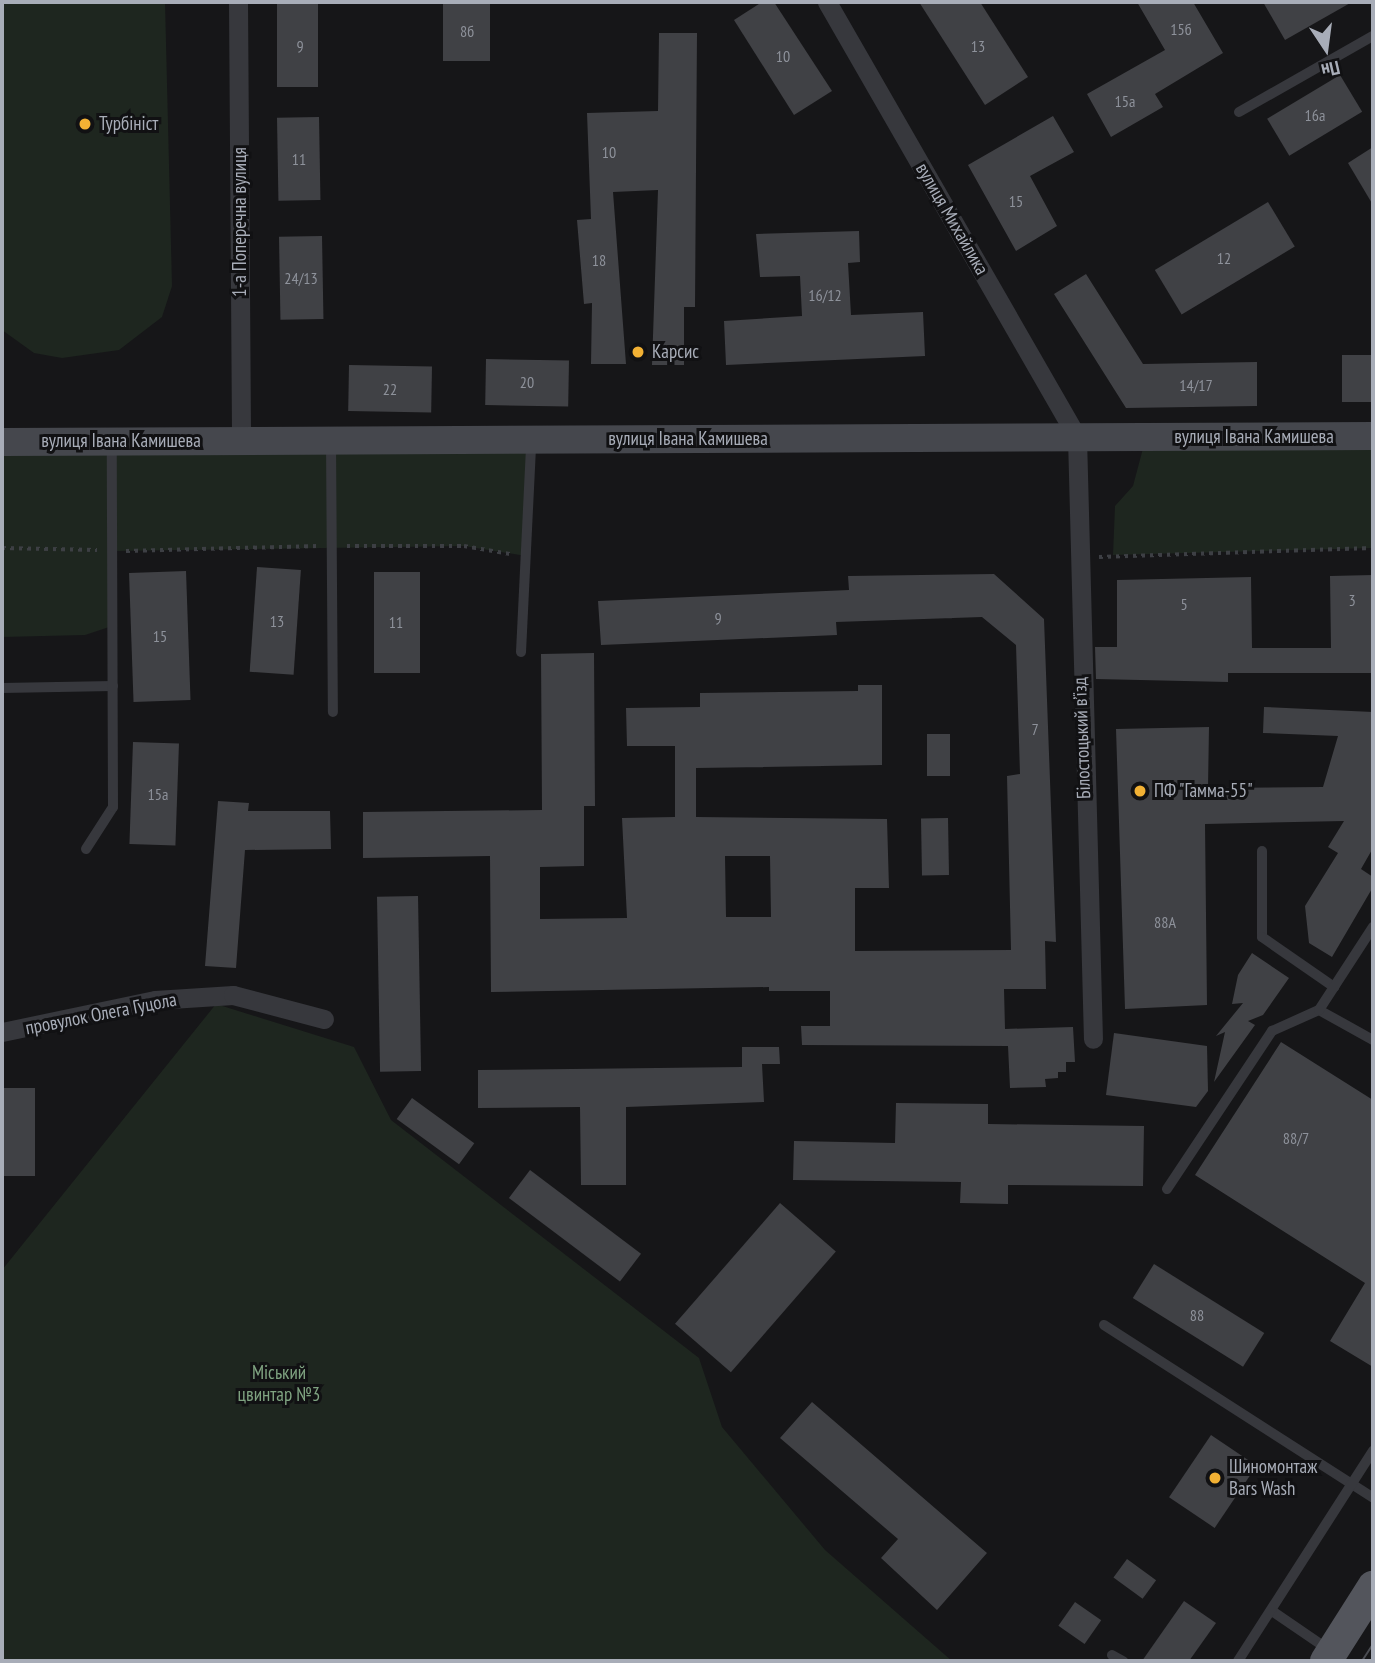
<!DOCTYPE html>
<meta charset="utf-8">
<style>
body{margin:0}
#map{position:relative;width:1375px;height:1663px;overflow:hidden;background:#161618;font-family:"PT Sans Narrow",sans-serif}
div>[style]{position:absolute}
.green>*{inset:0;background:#1e261f}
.building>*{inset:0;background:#404145;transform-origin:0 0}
.path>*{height:3.5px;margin-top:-1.75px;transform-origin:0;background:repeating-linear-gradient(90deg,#3d3f44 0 3.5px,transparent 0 8.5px)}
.lane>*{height:10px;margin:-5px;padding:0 5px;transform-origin:5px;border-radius:5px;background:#37383d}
.street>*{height:19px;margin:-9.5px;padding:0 9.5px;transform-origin:9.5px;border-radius:9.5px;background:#37383d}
.secondary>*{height:28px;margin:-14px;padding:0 14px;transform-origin:14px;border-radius:14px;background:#45474d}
.primary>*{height:32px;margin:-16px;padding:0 16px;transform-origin:16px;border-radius:16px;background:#53555c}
.tram>*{height:2px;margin:-1px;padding:0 1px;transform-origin:1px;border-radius:1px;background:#4a4c52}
.dots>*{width:19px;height:19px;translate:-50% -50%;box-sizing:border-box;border:4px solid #111113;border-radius:50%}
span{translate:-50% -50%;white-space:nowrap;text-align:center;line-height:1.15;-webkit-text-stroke:6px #111113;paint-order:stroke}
.number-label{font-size:16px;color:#8e929b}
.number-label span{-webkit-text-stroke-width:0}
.poi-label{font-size:19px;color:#a8adb8}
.left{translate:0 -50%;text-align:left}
.street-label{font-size:19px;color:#a8adb8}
.park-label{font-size:19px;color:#7fa381}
.frame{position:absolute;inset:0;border:4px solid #a8adb8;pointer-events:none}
.north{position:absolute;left:1291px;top:14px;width:70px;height:70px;-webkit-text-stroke:5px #111113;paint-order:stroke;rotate:167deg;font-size:19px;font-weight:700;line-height:28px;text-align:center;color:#a8adb8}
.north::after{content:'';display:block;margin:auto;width:24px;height:32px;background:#a8adb8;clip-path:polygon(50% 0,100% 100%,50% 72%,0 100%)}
</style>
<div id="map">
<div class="green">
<i style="clip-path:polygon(2px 2px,165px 2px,172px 286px,162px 317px,119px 350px,62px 358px,34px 353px,2px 330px)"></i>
<i style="clip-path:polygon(1373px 436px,1373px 548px,1113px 555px,1115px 506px,1133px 486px,1146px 437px)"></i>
<i style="clip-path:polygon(531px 440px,526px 556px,464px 546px,113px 551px,112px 626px,85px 635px,2px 637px,2px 441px)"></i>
<i style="clip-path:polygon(216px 1004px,354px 1047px,391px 1120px,699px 1358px,722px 1427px,825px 1550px,952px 1661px,2px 1661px,2px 1270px)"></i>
</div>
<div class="building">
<i style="left:277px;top:2px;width:41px;height:85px"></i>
<i style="left:443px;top:2px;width:47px;height:59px"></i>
<i style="clip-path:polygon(762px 2px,774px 2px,832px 91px,794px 115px,734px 20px)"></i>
<i style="clip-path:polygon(919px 2px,980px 2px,1028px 77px,985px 105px)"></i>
<i style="clip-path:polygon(1137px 2px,1193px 2px,1223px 53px,1155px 94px,1163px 107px,1111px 137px,1087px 94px,1165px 50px)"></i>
<i style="clip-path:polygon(1263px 2px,1352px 2px,1285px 40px)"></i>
<i style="clip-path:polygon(659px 33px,697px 33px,695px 307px,684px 307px,684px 365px,652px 365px,658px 190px,613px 192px,626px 364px,591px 364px,592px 303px,584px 304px,577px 220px,591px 219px,587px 113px,658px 111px)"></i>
<i style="left:1340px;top:75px;width:43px;height:85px;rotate:59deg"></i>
<i style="clip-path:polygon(1053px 116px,1074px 152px,1030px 176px,1057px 226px,1016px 251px,968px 165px)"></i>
<i style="left:319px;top:117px;width:83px;height:42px;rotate:89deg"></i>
<i style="clip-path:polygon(1373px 147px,1373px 205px,1348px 163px)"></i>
<i style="left:1268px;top:202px;width:52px;height:132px;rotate:59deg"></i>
<i style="clip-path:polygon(859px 231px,860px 262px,848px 263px,851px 315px,923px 312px,925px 356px,726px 365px,724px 321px,802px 316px,800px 276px,760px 277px,756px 234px)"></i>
<i style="left:322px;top:236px;width:83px;height:43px;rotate:89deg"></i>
<i style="clip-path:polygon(1086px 274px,1143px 364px,1257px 362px,1257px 406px,1126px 408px,1054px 294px)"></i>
<i style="left:1342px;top:355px;width:31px;height:47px"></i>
<i style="left:486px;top:359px;width:83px;height:46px;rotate:1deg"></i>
<i style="left:349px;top:365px;width:83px;height:46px;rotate:1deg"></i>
<i style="left:257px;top:567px;width:44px;height:105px;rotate:4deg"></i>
<i style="left:186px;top:571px;width:129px;height:57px;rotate:88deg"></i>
<i style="left:374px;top:572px;width:46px;height:101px"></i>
<i style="clip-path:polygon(evenodd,994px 574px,1044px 619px,1056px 942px,1045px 941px,1046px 989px,1004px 989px,1005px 1029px,1073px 1027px,1075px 1062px,1066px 1062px,1066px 1072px,1058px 1072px,1058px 1078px,1045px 1079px,1046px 1087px,1010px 1088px,1008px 1046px,802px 1045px,801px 1026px,830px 1026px,830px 991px,769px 991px,769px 987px,491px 992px,490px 856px,363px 858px,363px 812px,542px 810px,541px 654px,594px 653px,595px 806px,584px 806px,584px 866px,540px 867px,540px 919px,627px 918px,622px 818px,675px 817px,675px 746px,627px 746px,626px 708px,700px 707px,700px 693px,858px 691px,858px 685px,882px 685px,882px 765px,696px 768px,696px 817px,887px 819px,889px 888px,855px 888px,855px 951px,1011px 950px,1007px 776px,1020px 774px,1016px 645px,982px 617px,836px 622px,837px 635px,601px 645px,598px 601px,849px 590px,848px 576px,994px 574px,725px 856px,770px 856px,771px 917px,726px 917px,725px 856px)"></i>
<i style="clip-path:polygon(1373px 575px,1373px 673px,1228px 673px,1228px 682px,1096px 679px,1095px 647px,1117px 647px,1117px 580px,1251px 577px,1252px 648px,1331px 648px,1330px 576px)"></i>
<i style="clip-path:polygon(1264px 707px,1373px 712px,1373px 848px,1361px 869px,1373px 877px,1373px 887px,1332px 957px,1309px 943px,1305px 906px,1338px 853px,1328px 847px,1344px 821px,1205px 824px,1207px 1005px,1125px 1009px,1116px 729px,1209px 727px,1208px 788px,1323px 787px,1338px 736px,1263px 733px)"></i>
<i style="left:927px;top:734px;width:23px;height:42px"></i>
<i style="left:133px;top:742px;width:46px;height:102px;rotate:2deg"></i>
<i style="clip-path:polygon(218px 801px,249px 803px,248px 811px,330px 811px,331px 849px,245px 850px,236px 968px,205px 966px)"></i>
<i style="left:948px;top:818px;width:57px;height:27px;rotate:89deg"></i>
<i style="left:418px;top:896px;width:175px;height:41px;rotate:89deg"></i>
<i style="clip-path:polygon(1252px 953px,1289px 978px,1263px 1015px,1248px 1021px,1255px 1025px,1214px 1082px,1225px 1032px,1216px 1036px,1243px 1003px,1232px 1004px,1238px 975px)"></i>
<i style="clip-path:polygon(1114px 1033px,1207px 1046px,1208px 1091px,1196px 1107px,1106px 1095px)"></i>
<i style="clip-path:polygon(1281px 1042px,1373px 1100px,1373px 1367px,1330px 1341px,1365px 1283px,1195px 1175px)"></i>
<i style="clip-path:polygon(742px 1047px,779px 1047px,780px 1064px,762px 1064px,764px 1102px,626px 1107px,626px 1185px,581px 1185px,580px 1107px,478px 1108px,478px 1070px,742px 1067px)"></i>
<i style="left:2px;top:1088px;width:33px;height:88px"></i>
<i style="left:412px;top:1098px;width:77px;height:26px;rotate:36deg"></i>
<i style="clip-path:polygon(896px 1103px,988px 1104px,988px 1124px,1144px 1126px,1143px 1186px,1008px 1185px,1008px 1204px,960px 1203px,961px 1182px,793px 1180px,794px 1141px,895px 1143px)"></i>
<i style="left:530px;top:1170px;width:139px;height:35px;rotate:37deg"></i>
<i style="left:780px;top:1203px;width:74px;height:160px;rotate:41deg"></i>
<i style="left:1154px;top:1264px;width:130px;height:40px;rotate:32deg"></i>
<i style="clip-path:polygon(812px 1402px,987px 1553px,937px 1610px,881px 1558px,898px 1539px,780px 1438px)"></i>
<i style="left:1211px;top:1435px;width:55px;height:75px;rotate:34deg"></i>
<i style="left:1127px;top:1559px;width:36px;height:23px;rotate:36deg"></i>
<i style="clip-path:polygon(1184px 1601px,1216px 1623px,1189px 1661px,1142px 1661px)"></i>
<i style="left:1075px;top:1602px;width:32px;height:29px;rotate:35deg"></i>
</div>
<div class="path">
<i style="left:347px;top:546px;width:117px"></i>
<i style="left:464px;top:546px;width:47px;rotate:9.9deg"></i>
<i style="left:2px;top:548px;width:95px;rotate:1.2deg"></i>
<i style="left:126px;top:551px;width:192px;rotate:-1.5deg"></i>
<i style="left:1099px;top:557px;width:274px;rotate:-1.9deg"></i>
</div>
<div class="lane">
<i style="left:1239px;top:112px;width:154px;rotate:-29.6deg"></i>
<i style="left:331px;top:441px;width:271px;rotate:89.6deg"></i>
<i style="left:521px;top:652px;width:208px;rotate:-87.2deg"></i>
<i style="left:2px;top:688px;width:111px;rotate:-1deg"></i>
<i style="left:86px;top:849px;width:50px;rotate:-57.3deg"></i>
<i style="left:113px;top:807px;width:362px;rotate:-90.2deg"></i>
<i style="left:1262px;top:851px;width:86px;rotate:90deg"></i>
<i style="left:1262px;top:937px;width:88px;rotate:34.8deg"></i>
<i style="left:1319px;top:1010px;width:62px;rotate:29.1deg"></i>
<i style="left:1167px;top:1189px;width:190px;rotate:-56.4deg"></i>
<i style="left:1272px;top:1031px;width:51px;rotate:-24.1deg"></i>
<i style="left:1319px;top:1010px;width:99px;rotate:-57deg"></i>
<i style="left:1104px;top:1325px;width:320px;rotate:32.7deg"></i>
<i style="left:1272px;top:1611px;width:69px;rotate:34.4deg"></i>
<i style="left:1112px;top:1655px;width:13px;rotate:29deg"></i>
<i style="left:1238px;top:1661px;width:250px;rotate:-57.3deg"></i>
</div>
<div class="street">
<i style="left:238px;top:2px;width:439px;rotate:89.6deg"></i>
<i style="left:827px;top:2px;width:502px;rotate:60.11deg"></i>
<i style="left:1077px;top:437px;width:602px;rotate:88.48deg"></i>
<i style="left:2px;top:1032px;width:156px;rotate:-11.8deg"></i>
<i style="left:155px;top:1000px;width:78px;rotate:-3.7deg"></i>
<i style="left:233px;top:995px;width:94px;rotate:14.8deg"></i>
</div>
<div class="secondary">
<i style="left:2px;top:442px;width:1371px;rotate:-0.25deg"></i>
</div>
<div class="primary">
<i style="left:1326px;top:1661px;width:88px;rotate:-57.6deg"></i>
</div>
<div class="tram">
<i style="left:1362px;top:1661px;width:20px;rotate:-57deg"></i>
</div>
<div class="dots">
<i style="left:85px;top:124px;background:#f2b134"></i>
<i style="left:638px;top:352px;background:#f2b134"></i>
<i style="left:1140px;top:791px;background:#f2b134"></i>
<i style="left:1215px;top:1478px;background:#f2b134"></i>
</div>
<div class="number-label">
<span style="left:1181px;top:29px">15б</span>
<span style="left:467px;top:31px">8б</span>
<span style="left:300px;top:46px">9</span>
<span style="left:978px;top:46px">13</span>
<span style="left:783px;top:56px">10</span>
<span style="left:1125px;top:101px">15а</span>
<span style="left:1315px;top:115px">16а</span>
<span style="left:609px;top:152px">10</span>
<span style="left:299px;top:159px">11</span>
<span style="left:1016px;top:201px">15</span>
<span style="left:1224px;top:258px">12</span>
<span style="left:599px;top:260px">18</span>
<span style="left:301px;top:278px">24/13</span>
<span style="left:825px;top:295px">16/12</span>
<span style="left:527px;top:382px">20</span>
<span style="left:1196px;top:385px">14/17</span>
<span style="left:390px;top:389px">22</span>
<span style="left:1352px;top:600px">3</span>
<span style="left:1184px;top:604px">5</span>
<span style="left:718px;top:618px">9</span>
<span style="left:277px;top:621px">13</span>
<span style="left:396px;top:622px">11</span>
<span style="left:160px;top:636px">15</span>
<span style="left:1035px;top:729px">7</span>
<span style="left:158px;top:794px">15а</span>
<span style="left:1165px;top:922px">88А</span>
<span style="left:1296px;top:1138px">88/7</span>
<span style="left:1197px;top:1315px">88</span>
</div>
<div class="poi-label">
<span class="left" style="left:99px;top:124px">Турбініст</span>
<span class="left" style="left:652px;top:352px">Карсис</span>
<span class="left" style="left:1154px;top:791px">ПФ "Гамма-55"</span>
<span class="left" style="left:1229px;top:1478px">Шиномонтаж<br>Bars Wash</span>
</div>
<div class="street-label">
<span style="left:952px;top:219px;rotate:60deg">вулиця Михайлика</span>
<span style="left:240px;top:222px;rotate:-90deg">1-а Поперечна вулиця</span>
<span style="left:1254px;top:437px">вулиця Івана Камишева</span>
<span style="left:688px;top:439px">вулиця Івана Камишева</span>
<span style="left:121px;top:441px">вулиця Івана Камишева</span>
<span style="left:1082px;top:738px;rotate:-92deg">Білостоцький в’їзд</span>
<span style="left:101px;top:1014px;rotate:-11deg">провулок Олега Гуцола</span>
</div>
<div class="park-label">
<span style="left:279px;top:1384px">Міський<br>цвинтар №3</span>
</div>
<div class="frame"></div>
<div class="north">Пн</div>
</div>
